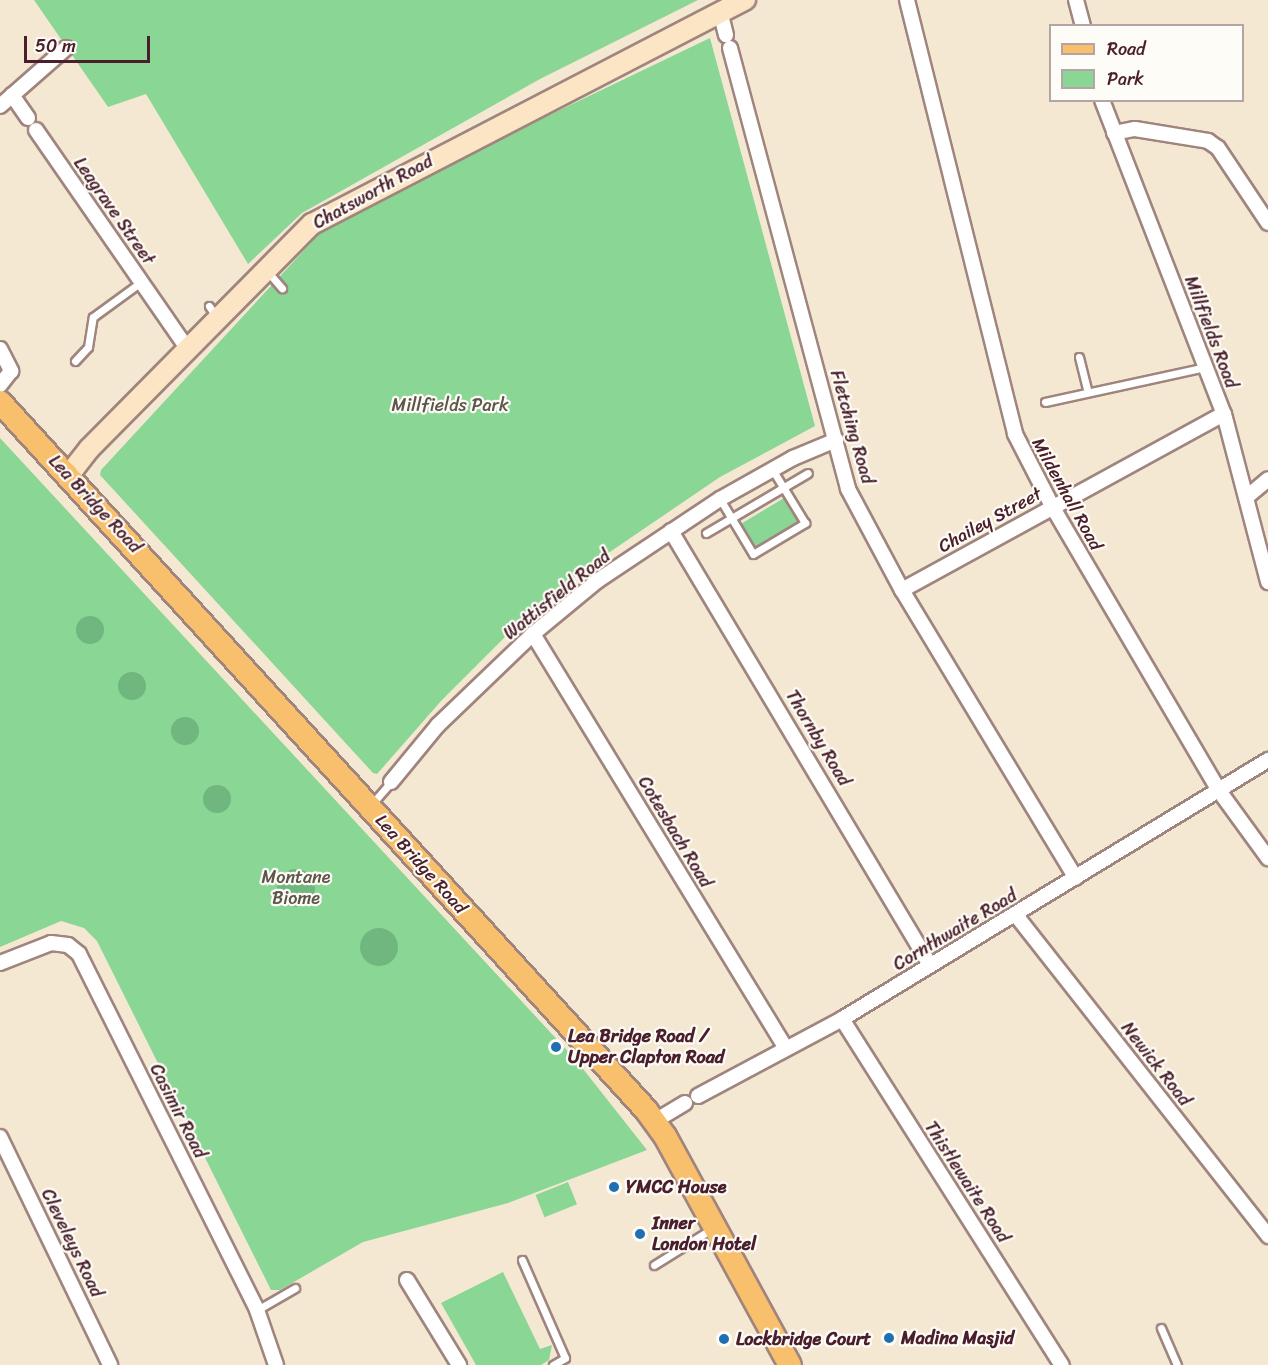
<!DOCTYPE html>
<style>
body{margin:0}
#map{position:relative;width:1268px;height:1365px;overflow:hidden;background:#f5e8d2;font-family:Sriracha,sans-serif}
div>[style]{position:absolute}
.green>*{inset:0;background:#8ad694;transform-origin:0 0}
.forest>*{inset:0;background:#6fb77e}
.round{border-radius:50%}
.roads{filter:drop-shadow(2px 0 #a0847e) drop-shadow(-2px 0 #a0847e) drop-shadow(0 2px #a0847e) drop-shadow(0 -2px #a0847e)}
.lane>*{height:7px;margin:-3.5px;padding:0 3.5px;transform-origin:3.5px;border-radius:3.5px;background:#fff}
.street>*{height:14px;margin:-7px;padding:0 7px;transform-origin:7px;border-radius:7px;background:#fff}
.secondary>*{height:20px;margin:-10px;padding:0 10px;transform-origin:10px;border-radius:10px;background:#fce5c4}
.primary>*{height:22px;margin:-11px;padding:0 11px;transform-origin:11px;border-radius:11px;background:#f8bf6c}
.dots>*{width:16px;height:16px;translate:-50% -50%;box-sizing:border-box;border:3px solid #fdfcf7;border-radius:50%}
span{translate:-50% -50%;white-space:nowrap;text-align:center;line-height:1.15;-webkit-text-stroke:4.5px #fdfcf7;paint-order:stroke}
.street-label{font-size:18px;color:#4a1f2b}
.park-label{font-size:18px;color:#5d564a}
.poi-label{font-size:18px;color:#4a1f2b;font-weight:700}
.left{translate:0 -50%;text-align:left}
.legend{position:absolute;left:1049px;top:24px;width:195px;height:78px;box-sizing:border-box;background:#fdfcf7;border:2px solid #b5a4a5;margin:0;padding:8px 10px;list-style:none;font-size:18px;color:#4a1f2b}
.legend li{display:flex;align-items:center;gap:12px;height:30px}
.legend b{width:30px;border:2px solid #b5a4a5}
.scale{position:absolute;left:24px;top:36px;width:126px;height:27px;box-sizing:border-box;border:3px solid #4a1f2b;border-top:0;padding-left:8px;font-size:18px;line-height:21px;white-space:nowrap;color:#4a1f2b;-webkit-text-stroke:4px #fdfcf7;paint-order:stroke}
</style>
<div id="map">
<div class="green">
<i style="clip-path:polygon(34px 0,698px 0,540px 79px,302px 213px,248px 264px,146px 94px,108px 107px)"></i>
<i style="clip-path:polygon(710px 38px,815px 426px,720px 477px,579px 573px,512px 630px,441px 701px,377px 774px,373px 773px,100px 475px,101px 470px,319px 234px,514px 132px)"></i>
<i style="clip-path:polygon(0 438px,576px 1060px,647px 1150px,508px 1203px,363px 1242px,280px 1290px,271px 1290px,97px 941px,84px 928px,61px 921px,0 947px)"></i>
<i style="left:784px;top:498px;width:29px;height:51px;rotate:59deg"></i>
<i style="left:568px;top:1182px;width:24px;height:35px;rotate:68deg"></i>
<i style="clip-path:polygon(503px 1272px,540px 1349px,552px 1345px,549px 1360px,541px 1365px,476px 1365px,441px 1303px)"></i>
</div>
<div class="forest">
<i class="round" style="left:76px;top:616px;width:28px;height:28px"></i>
<i class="round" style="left:118px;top:672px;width:28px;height:28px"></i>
<i class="round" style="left:171px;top:717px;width:28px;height:28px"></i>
<i class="round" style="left:203px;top:785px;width:28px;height:28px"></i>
<i class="round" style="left:277px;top:869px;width:38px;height:38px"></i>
<i class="round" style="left:360px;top:928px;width:38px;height:38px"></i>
</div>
<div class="roads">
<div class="lane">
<i style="left:267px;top:271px;width:23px;rotate:49deg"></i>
<i style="left:209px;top:306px;width:14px;rotate:56deg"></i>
<i style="left:1079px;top:357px;width:36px;rotate:76deg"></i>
<i style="left:75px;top:361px;width:19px;rotate:-47deg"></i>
<i style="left:88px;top:347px;width:30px;rotate:-81deg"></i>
<i style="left:93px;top:317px;width:59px;rotate:-36.1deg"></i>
<i style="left:1045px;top:402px;width:165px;rotate:-12.3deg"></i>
<i style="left:720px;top:499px;width:64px;rotate:59deg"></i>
<i style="left:753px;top:554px;width:61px;rotate:-30.8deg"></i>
<i style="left:805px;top:523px;width:63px;rotate:-121.4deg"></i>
<i style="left:706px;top:533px;width:118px;rotate:-30.5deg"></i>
<i style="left:371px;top:805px;width:30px;rotate:-49deg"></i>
<i style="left:522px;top:1260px;width:107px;rotate:66.3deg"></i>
<i style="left:565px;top:1358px;width:14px;rotate:150deg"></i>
<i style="left:654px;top:1265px;width:70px;rotate:-32.1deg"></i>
<i style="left:257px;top:1310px;width:44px;rotate:-30.1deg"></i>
<i style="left:1161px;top:1328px;width:40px;rotate:66.6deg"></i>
</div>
<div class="street">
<i style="left:907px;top:0;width:447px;rotate:76deg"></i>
<i style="left:1015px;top:434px;width:81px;rotate:62.8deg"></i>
<i style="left:1052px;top:506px;width:332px;rotate:59.6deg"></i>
<i style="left:1220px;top:792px;width:82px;rotate:54deg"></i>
<i style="left:1076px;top:0;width:27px;rotate:75deg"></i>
<i style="left:720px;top:11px;width:25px;rotate:76deg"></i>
<i style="left:730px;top:48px;width:457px;rotate:75deg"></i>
<i style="left:848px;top:489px;width:115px;rotate:61.9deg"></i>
<i style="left:902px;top:590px;width:336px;rotate:58.9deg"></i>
<i style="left:12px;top:95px;width:28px;rotate:55deg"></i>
<i style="left:1102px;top:100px;width:337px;rotate:68.8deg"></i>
<i style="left:1224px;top:414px;width:174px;rotate:75.3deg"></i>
<i style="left:0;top:106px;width:88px;rotate:-41.3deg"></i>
<i style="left:36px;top:130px;width:265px;rotate:55.3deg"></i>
<i style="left:1114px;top:133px;width:21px;rotate:-11deg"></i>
<i style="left:1135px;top:129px;width:74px;rotate:9.3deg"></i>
<i style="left:1208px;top:141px;width:12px;rotate:35deg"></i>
<i style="left:1218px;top:148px;width:90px;rotate:56.3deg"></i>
<i style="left:0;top:349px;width:25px;rotate:63deg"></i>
<i style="left:11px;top:371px;width:18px;rotate:128deg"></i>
<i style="left:1248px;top:496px;width:26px;rotate:-40deg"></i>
<i style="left:671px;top:531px;width:505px;rotate:59.17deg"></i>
<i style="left:902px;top:590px;width:367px;rotate:-28.7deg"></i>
<i style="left:533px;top:634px;width:485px;rotate:58.6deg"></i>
<i style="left:391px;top:782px;width:74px;rotate:-50.5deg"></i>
<i style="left:438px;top:725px;width:132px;rotate:-43.8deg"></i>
<i style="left:533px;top:634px;width:83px;rotate:-39.6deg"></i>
<i style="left:597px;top:581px;width:148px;rotate:-33.7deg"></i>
<i style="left:720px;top:499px;width:84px;rotate:-29.3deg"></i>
<i style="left:793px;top:458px;width:47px;rotate:-22.7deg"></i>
<i style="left:1015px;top:914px;width:410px;rotate:51.8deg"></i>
<i style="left:0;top:963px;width:55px;rotate:-21.4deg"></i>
<i style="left:51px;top:943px;width:17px;rotate:7deg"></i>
<i style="left:68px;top:945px;width:14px;rotate:39deg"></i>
<i style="left:79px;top:954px;width:398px;rotate:63.4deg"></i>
<i style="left:257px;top:1310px;width:58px;rotate:70.9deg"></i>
<i style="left:842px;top:1019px;width:410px;rotate:57.6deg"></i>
<i style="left:698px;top:1096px;width:163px;rotate:-28.1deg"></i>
<i style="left:842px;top:1019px;width:499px;rotate:-31.3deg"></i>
<i style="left:655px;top:1121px;width:35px;rotate:-31deg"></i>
<i style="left:0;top:1137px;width:253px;rotate:64.2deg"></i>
<i style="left:407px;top:1280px;width:100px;rotate:58.5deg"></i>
</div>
<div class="secondary">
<i style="left:68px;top:476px;width:34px;rotate:-52deg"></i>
<i style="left:89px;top:449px;width:317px;rotate:-45.3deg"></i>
<i style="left:312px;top:224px;width:488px;rotate:-27.4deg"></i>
</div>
<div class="primary">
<i style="left:0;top:402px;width:958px;rotate:47.62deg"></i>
<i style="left:646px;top:1110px;width:32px;rotate:54deg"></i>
<i style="left:665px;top:1136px;width:261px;rotate:61.4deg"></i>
</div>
</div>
<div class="dots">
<i style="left:556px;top:1047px;background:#1f6fb2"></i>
<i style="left:614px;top:1187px;background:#1f6fb2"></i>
<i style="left:640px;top:1234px;background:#1f6fb2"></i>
<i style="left:889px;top:1338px;background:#1f6fb2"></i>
<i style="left:724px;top:1339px;background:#1f6fb2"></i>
</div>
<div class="street-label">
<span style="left:373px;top:192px;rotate:-29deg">Chatsworth Road</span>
<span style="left:114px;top:211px;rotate:55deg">Leagrave Street</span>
<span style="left:1211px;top:332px;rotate:69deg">Millfields Road</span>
<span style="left:852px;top:427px;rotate:74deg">Fletching Road</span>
<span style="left:1067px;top:494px;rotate:61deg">Mildenhall Road</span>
<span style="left:95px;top:504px;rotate:47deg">Lea Bridge Road</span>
<span style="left:990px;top:520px;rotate:-29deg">Chailey Street</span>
<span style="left:557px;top:595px;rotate:-39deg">Wattisfield Road</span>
<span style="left:818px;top:738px;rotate:59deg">Thornby Road</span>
<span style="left:675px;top:832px;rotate:59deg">Cotesbach Road</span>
<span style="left:421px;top:864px;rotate:48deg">Lea Bridge Road</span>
<span style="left:955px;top:930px;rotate:-31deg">Cornthwaite Road</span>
<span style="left:1156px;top:1064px;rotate:52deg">Newick Road</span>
<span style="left:178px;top:1111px;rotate:63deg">Casimir Road</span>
<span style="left:967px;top:1182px;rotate:57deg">Thistlewaite Road</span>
<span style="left:72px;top:1243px;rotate:64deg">Cleveleys Road</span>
</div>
<div class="park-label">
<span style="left:450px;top:405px">Millfields Park</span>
<span style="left:296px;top:888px">Montane<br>Biome</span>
</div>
<div class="poi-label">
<span class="left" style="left:568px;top:1047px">Lea Bridge Road /<br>Upper Clapton Road</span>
<span class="left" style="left:626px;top:1187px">YMCC House</span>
<span class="left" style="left:652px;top:1234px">Inner<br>London Hotel</span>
<span class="left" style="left:901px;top:1338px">Madina Masjid</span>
<span class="left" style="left:736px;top:1339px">Lockbridge Court</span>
</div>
<ul class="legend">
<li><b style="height:8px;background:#f8bf6c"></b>Road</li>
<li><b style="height:16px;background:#8ad694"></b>Park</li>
</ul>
<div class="scale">50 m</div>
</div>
